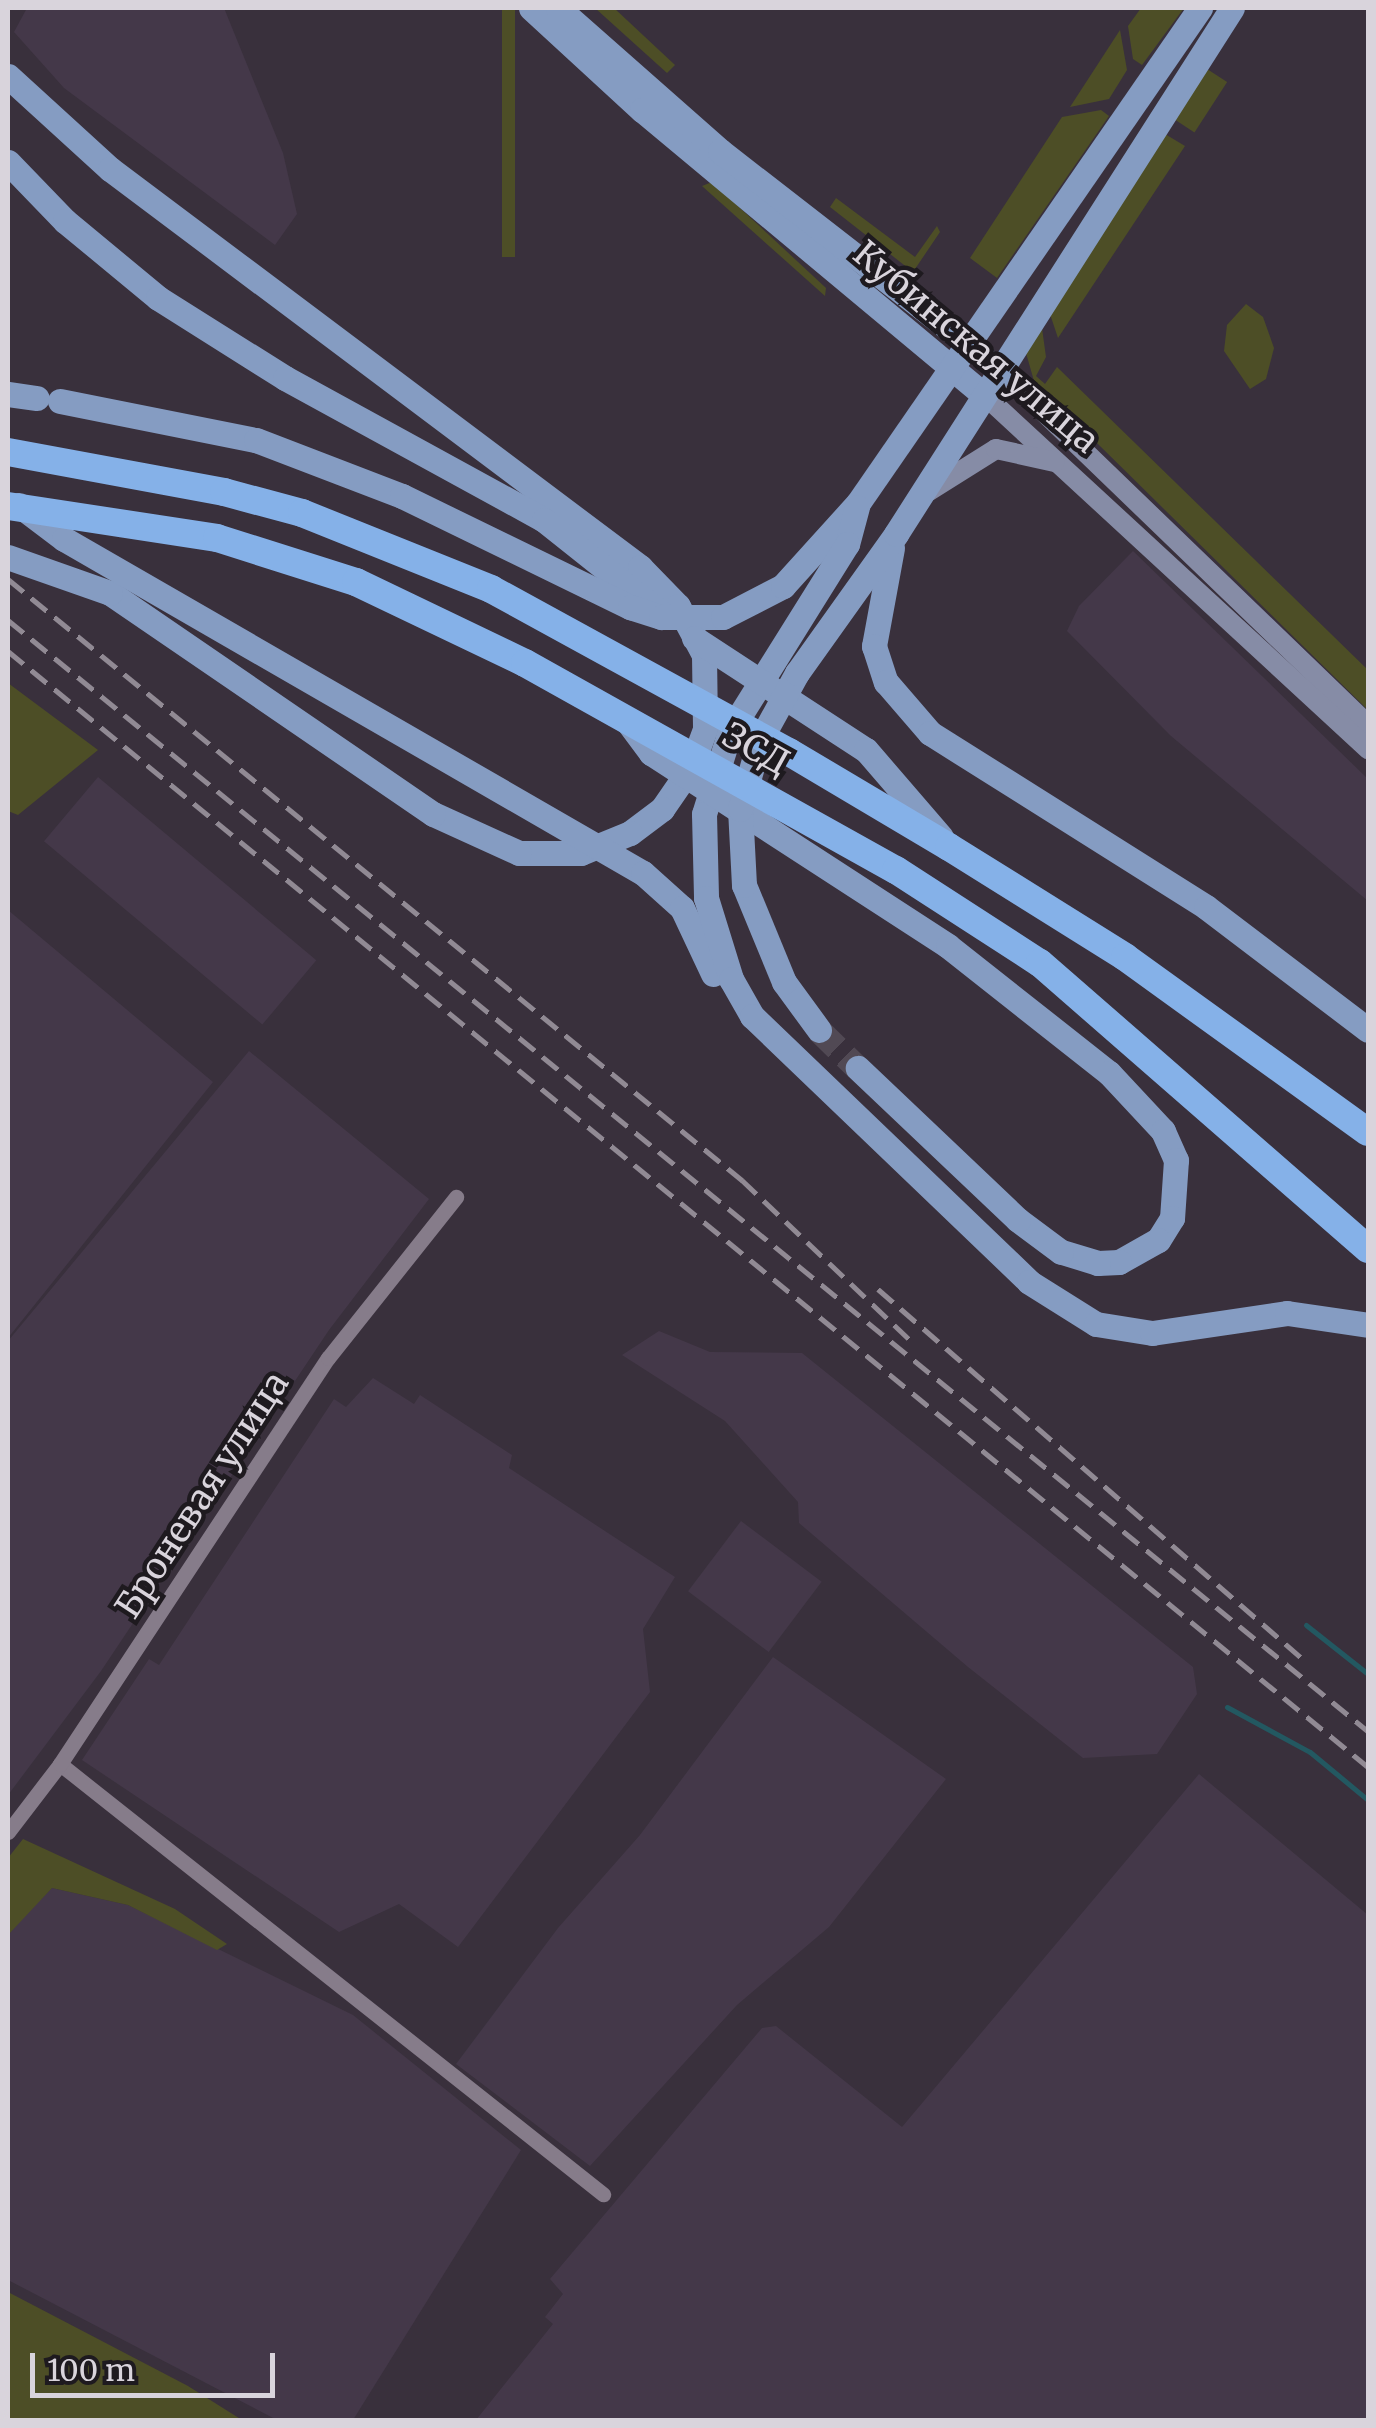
<!DOCTYPE html>
<meta charset="utf-8">
<style>
body{margin:0}
#map{position:relative;width:1376px;height:2428px;overflow:hidden;background:#39303c;font-family:Merriweather,serif}
div>[style]{position:absolute}
.built>*{inset:0;background:#443849;transform-origin:0 0}
.green>*{inset:0;background:#4d4e26;transform-origin:0 0}
.stream>*{height:5px;margin:-2.5px;padding:0 2.5px;transform-origin:2.5px;border-radius:2.5px;background:#235861}
.primary-tunnel>*{height:25px;margin-top:-12.5px;transform-origin:0;background:repeating-linear-gradient(90deg,#514954 0 25px,transparent 0 37px)}
.minor>*{height:15px;margin:-7.5px;padding:0 7.5px;transform-origin:7.5px;border-radius:7.5px;background:#867c8a}
.secondary>*{height:20px;margin:-10px;padding:0 10px;transform-origin:10px;border-radius:10px;background:#868ca6}
.primary>*{height:25px;margin:-12.5px;padding:0 12.5px;transform-origin:12.5px;border-radius:12.5px;background:#859cc2}
.motorway>*{height:28px;margin:-14px;padding:0 14px;transform-origin:14px;border-radius:14px;background:#85b1e8}
.rail>*{height:5px;margin-top:-2.5px;transform-origin:0;background:repeating-linear-gradient(90deg,#918a94 0 20px,transparent 0 30px)}
span{translate:-50% -50%;white-space:nowrap;text-align:center;line-height:1.15;-webkit-text-stroke:9px #1e1a1f;paint-order:stroke}
.street-label{font-size:35px;color:#d9d4dc}
.frame{position:absolute;inset:0;border:10px solid #d9d4dc;pointer-events:none}
.scale{position:absolute;left:30px;top:2353px;width:245px;height:45px;box-sizing:border-box;border:5px solid #d9d4dc;border-top:0;padding-left:12px;font-size:30px;line-height:35px;white-space:nowrap;color:#d9d4dc;-webkit-text-stroke:8px #1e1a1f;paint-order:stroke}
</style>
<div id="map">
<div class="built">
<i style="clip-path:polygon(27px 8px,224px 8px,283px 153px,297px 214px,275px 245px,64px 88px,14px 32px)"></i>
<i style="clip-path:polygon(1133px 551px,1368px 779px,1368px 901px,1171px 736px,1067px 631px,1079px 606px)"></i>
<i style="left:98px;top:777px;width:285px;height:84px;rotate:40deg"></i>
<i style="clip-path:polygon(8px 910px,213px 1082px,8px 1338px)"></i>
<i style="clip-path:polygon(249px 1051px,429px 1199px,329px 1330px,101px 1671px,8px 1795px,8px 1341px)"></i>
<i style="clip-path:polygon(659px 1331px,710px 1352px,802px 1353px,1193px 1667px,1197px 1694px,1157px 1754px,1083px 1758px,968px 1667px,799px 1523px,798px 1502px,725px 1421px,622px 1355px)"></i>
<i style="clip-path:polygon(373px 1378px,414px 1404px,420px 1395px,512px 1455px,509px 1468px,675px 1577px,643px 1629px,650px 1692px,458px 1947px,399px 1904px,339px 1932px,82px 1760px,149px 1659px,159px 1665px,334px 1399px,346px 1407px)"></i>
<i style="left:741px;top:1521px;width:101px;height:88px;rotate:37deg"></i>
<i style="clip-path:polygon(773px 1657px,946px 1779px,829px 1927px,737px 2005px,590px 2166px,456px 2064px,558px 1928px,640px 1835px)"></i>
<i style="clip-path:polygon(1199px 1774px,1368px 1915px,1368px 2420px,476px 2420px,553px 2324px,545px 2317px,563px 2294px,550px 2279px,762px 2028px,776px 2026px,902px 2127px)"></i>
<i style="clip-path:polygon(52px 1888px,128px 1905px,353px 2015px,521px 2150px,353px 2420px,277px 2420px,8px 2280px,8px 1932px)"></i>
</div>
<div class="green">
<i style="left:502px;top:8px;width:13px;height:249px"></i>
<i style="clip-path:polygon(595px 8px,614px 8px,675px 65px,667px 73px)"></i>
<i style="clip-path:polygon(1141px 8px,1184px 8px,1142px 65px,1133px 59px,1128px 26px)"></i>
<i style="clip-path:polygon(1120px 30px,1127px 70px,1109px 99px,1070px 107px)"></i>
<i style="left:1207px;top:69px;width:24px;height:60px;rotate:33deg"></i>
<i style="clip-path:polygon(1101px 110px,1109px 116px,997px 278px,970px 258px,1062px 117px)"></i>
<i style="clip-path:polygon(1165px 134px,1185px 146px,1058px 338px,1050px 314px)"></i>
<i style="clip-path:polygon(712px 182px,826px 288px,825px 296px,702px 186px)"></i>
<i style="clip-path:polygon(836px 198px,915px 257px,937px 226px,940px 232px,913px 272px,830px 207px)"></i>
<i style="clip-path:polygon(1246px 304px,1263px 317px,1274px 348px,1266px 379px,1250px 389px,1224px 351px,1227px 325px)"></i>
<i style="clip-path:polygon(1041px 321px,1046px 357px,1036px 376px,1045px 384px,1057px 367px,1368px 670px,1368px 710px,1034px 381px,1026px 353px)"></i>
<i style="clip-path:polygon(8px 683px,98px 750px,18px 815px,8px 811px)"></i>
<i style="clip-path:polygon(23px 1839px,175px 1909px,227px 1944px,217px 1950px,128px 1905px,52px 1888px,8px 1935px,8px 1858px)"></i>
<i style="clip-path:polygon(8px 2292px,188px 2386px,242px 2420px,8px 2420px)"></i>
</div>
<div class="stream">
<i style="left:1306px;top:1625px;width:79px;rotate:38.3deg"></i>
<i style="left:1227px;top:1707px;width:94px;rotate:28.5deg"></i>
<i style="left:1310px;top:1752px;width:75px;rotate:39.6deg"></i>
</div>
<div class="primary-tunnel">
<i style="left:819px;top:1030px;width:54px;rotate:44.3deg"></i>
</div>
<div class="minor">
<i style="left:60px;top:1764px;width:693px;rotate:38.38deg"></i>
<i style="left:8px;top:1832px;width:86px;rotate:-52.6deg"></i>
<i style="left:60px;top:1764px;width:486px;rotate:-56.6deg"></i>
<i style="left:328px;top:1358px;width:206px;rotate:-51.5deg"></i>
</div>
<div class="secondary">
<i style="left:997px;top:367px;width:516px;rotate:43.98deg"></i>
<i style="left:981px;top:392px;width:527px;rotate:42.69deg"></i>
<i style="left:929px;top:491px;width:79px;rotate:-32.1deg"></i>
<i style="left:996px;top:449px;width:60px;rotate:12.4deg"></i>
</div>
<div class="primary">
<i style="left:531px;top:8px;width:151px;rotate:42.6deg"></i>
<i style="left:642px;top:110px;width:441px;rotate:39.8deg"></i>
<i style="left:558px;top:8px;width:216px;rotate:41.4deg"></i>
<i style="left:720px;top:151px;width:331px;rotate:37.8deg"></i>
<i style="left:8px;top:76px;width:138px;rotate:42.4deg"></i>
<i style="left:110px;top:169px;width:663px;rotate:36.9deg"></i>
<i style="left:640px;top:567px;width:54px;rotate:45.7deg"></i>
<i style="left:678px;top:606px;width:55px;rotate:62deg"></i>
<i style="left:704px;top:655px;width:74px;rotate:89.2deg"></i>
<i style="left:705px;top:729px;width:40px;rotate:110.2deg"></i>
<i style="left:691px;top:767px;width:51px;rotate:124.6deg"></i>
<i style="left:662px;top:809px;width:40px;rotate:143deg"></i>
<i style="left:630px;top:833px;width:53px;rotate:157.8deg"></i>
<i style="left:581px;top:853px;width:62px;rotate:180deg"></i>
<i style="left:519px;top:853px;width:94px;rotate:-155.6deg"></i>
<i style="left:433px;top:814px;width:391px;rotate:-145.6deg"></i>
<i style="left:110px;top:593px;width:108px;rotate:-160.6deg"></i>
<i style="left:8px;top:162px;width:82px;rotate:46deg"></i>
<i style="left:65px;top:221px;width:121px;rotate:39.6deg"></i>
<i style="left:158px;top:298px;width:150px;rotate:32.2deg"></i>
<i style="left:285px;top:378px;width:295px;rotate:28.7deg"></i>
<i style="left:544px;top:520px;width:151px;rotate:38.5deg"></i>
<i style="left:8px;top:394px;width:29px;rotate:8deg"></i>
<i style="left:60px;top:401px;width:200px;rotate:11.3deg"></i>
<i style="left:256px;top:440px;width:156px;rotate:21deg"></i>
<i style="left:402px;top:496px;width:254px;rotate:26deg"></i>
<i style="left:630px;top:607px;width:33px;rotate:18deg"></i>
<i style="left:661px;top:617px;width:62px"></i>
<i style="left:723px;top:617px;width:68px;rotate:-27.3deg"></i>
<i style="left:783px;top:586px;width:112px;rotate:-47.9deg"></i>
<i style="left:858px;top:503px;width:602px;rotate:-55.36deg"></i>
<i style="left:19px;top:505px;width:56px;rotate:37.1deg"></i>
<i style="left:64px;top:539px;width:668px;rotate:29.98deg"></i>
<i style="left:643px;top:873px;width:52px;rotate:41.9deg"></i>
<i style="left:682px;top:908px;width:73px;rotate:64.8deg"></i>
<i style="left:857px;top:507px;width:38px;rotate:105deg"></i>
<i style="left:847px;top:544px;width:221px;rotate:122deg"></i>
<i style="left:730px;top:731px;width:87px;rotate:107.4deg"></i>
<i style="left:704px;top:814px;width:84px;rotate:88.6deg"></i>
<i style="left:706px;top:898px;width:85px;rotate:72.8deg"></i>
<i style="left:731px;top:979px;width:43px;rotate:60.4deg"></i>
<i style="left:752px;top:1016px;width:384px;rotate:43.8deg"></i>
<i style="left:1029px;top:1282px;width:79px;rotate:32.1deg"></i>
<i style="left:1096px;top:1324px;width:57px;rotate:9.1deg"></i>
<i style="left:1152px;top:1333px;width:136px;rotate:-8.4deg"></i>
<i style="left:1287px;top:1313px;width:82px;rotate:8.4deg"></i>
<i style="left:892px;top:548px;width:100px;rotate:100.4deg"></i>
<i style="left:874px;top:646px;width:38px;rotate:72deg"></i>
<i style="left:886px;top:682px;width:67px;rotate:49.2deg"></i>
<i style="left:930px;top:733px;width:326px;rotate:32.2deg"></i>
<i style="left:1206px;top:907px;width:203px;rotate:37.2deg"></i>
<i style="left:694px;top:638px;width:205px;rotate:33.1deg"></i>
<i style="left:866px;top:750px;width:115px;rotate:49.2deg"></i>
<i style="left:625px;top:718px;width:44px;rotate:53.4deg"></i>
<i style="left:651px;top:753px;width:354px;rotate:33deg"></i>
<i style="left:948px;top:946px;width:205px;rotate:38.3deg"></i>
<i style="left:1109px;top:1073px;width:79px;rotate:47deg"></i>
<i style="left:1163px;top:1131px;width:32px;rotate:66deg"></i>
<i style="left:1176px;top:1160px;width:58px;rotate:93.9deg"></i>
<i style="left:1172px;top:1218px;width:26px;rotate:122deg"></i>
<i style="left:1158px;top:1240px;width:45px;rotate:150.6deg"></i>
<i style="left:1119px;top:1262px;width:21px;rotate:177deg"></i>
<i style="left:1098px;top:1263px;width:39px;rotate:-163deg"></i>
<i style="left:1061px;top:1252px;width:54px;rotate:-143.3deg"></i>
<i style="left:1018px;top:1220px;width:221px;rotate:-136.5deg"></i>
<i style="left:819px;top:1030px;width:59px;rotate:-126.1deg"></i>
<i style="left:784px;top:982px;width:105px;rotate:-112.4deg"></i>
<i style="left:744px;top:885px;width:76px;rotate:-93deg"></i>
<i style="left:740px;top:809px;width:70px;rotate:-74.2deg"></i>
<i style="left:759px;top:742px;width:79px;rotate:-61.2deg"></i>
<i style="left:797px;top:673px;width:171px;rotate:-54.5deg"></i>
<i style="left:896px;top:534px;width:624px;rotate:-57.43deg"></i>
</div>
<div class="motorway">
<i style="left:8px;top:452px;width:220px;rotate:10.5deg"></i>
<i style="left:224px;top:492px;width:81px;rotate:15.1deg"></i>
<i style="left:302px;top:513px;width:204px;rotate:21.9deg"></i>
<i style="left:491px;top:589px;width:340px;rotate:28.7deg"></i>
<i style="left:789px;top:752px;width:186px;rotate:30.7deg"></i>
<i style="left:949px;top:847px;width:208px;rotate:32deg"></i>
<i style="left:1125px;top:957px;width:299px;rotate:35.8deg"></i>
<i style="left:8px;top:506px;width:211px;rotate:8.7deg"></i>
<i style="left:217px;top:538px;width:146px;rotate:17.6deg"></i>
<i style="left:356px;top:582px;width:187px;rotate:25.6deg"></i>
<i style="left:525px;top:663px;width:425px;rotate:29.2deg"></i>
<i style="left:896px;top:870px;width:171px;rotate:32.9deg"></i>
<i style="left:1040px;top:963px;width:435px;rotate:41.1deg"></i>
</div>
<div class="rail">
<i style="left:8px;top:579px;width:949px;rotate:39.31deg"></i>
<i style="left:742px;top:1180px;width:231px;rotate:43.6deg"></i>
<i style="left:8px;top:620px;width:1756px;rotate:39.25deg"></i>
<i style="left:8px;top:651px;width:1759px;rotate:39.37deg"></i>
<i style="left:878px;top:1289px;width:565px;rotate:41.05deg"></i>
</div>
<div class="street-label">
<span style="left:976px;top:347px;rotate:40deg">Кубинская улица</span>
<span style="left:756px;top:749px;rotate:29deg">ЗСД</span>
<span style="left:202px;top:1495px;rotate:-57deg">Броневая улица</span>
</div>
<div class="frame"></div>
<div class="scale">100 m</div>
</div>
